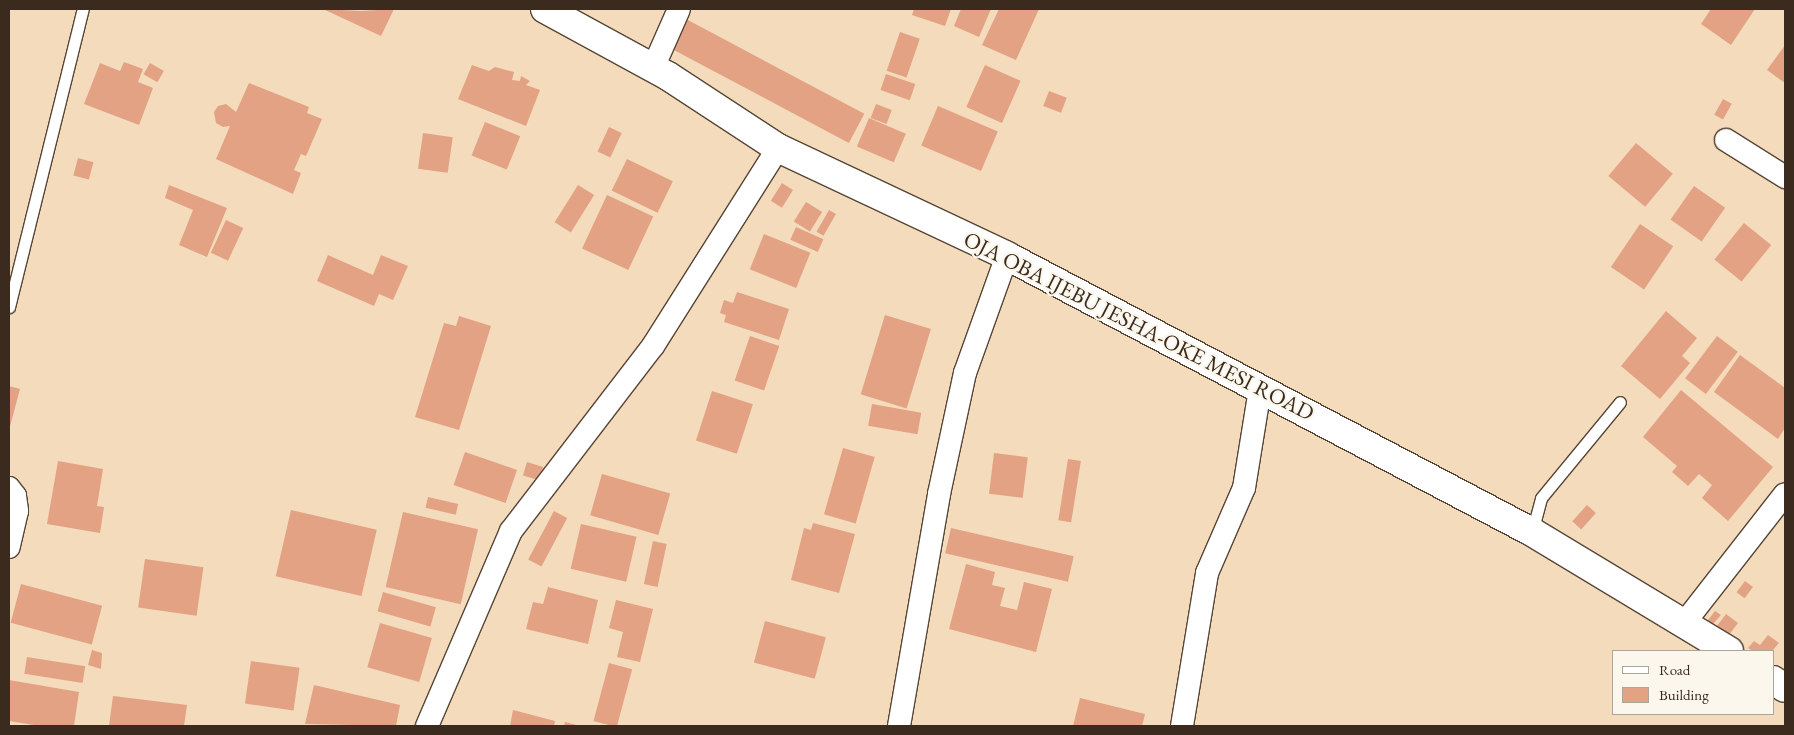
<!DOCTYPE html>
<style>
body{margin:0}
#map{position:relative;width:1794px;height:735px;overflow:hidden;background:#f3dbbc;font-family:"EB Garamond",serif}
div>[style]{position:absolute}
.building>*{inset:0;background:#e3a283;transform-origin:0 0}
.roads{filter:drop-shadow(1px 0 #574536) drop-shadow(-1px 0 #574536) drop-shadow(0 1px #574536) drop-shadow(0 -1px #574536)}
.service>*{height:11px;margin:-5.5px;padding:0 5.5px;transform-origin:5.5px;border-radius:5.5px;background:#fff}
.minor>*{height:22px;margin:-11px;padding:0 11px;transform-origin:11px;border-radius:11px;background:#fff}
.secondary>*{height:28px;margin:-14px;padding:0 14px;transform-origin:14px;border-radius:14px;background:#fff}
span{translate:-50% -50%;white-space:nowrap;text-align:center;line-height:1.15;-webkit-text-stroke:4.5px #fbf7ec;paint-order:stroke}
.street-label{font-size:22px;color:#3b2a1e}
.frame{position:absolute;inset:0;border:10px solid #3b2a1e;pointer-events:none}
.legend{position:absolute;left:1612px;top:650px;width:162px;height:65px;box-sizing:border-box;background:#fbf7ec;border:1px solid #aea59a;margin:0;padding:6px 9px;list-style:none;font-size:15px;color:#3b2a1e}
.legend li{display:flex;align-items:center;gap:10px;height:25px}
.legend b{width:25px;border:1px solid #aea59a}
</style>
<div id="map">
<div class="building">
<i style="clip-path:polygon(323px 9px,361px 11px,394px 9px,381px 36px)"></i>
<i style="clip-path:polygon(914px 9px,951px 9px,945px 26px,912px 15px)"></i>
<i style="clip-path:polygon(961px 9px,991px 9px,979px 37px,954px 26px)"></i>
<i style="clip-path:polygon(999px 9px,1039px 9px,1016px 60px,982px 45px)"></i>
<i style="clip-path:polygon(1711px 9px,1755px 9px,1731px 45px,1701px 24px)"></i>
<i style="left:686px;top:19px;width:202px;height:33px;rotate:28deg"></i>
<i style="left:900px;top:32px;width:21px;height:41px;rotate:19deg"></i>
<i style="clip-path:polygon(1785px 45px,1785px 83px,1767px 70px)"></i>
<i style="clip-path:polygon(124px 62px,143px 69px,138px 82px,153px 88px,139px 125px,84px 104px,100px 63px,120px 71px)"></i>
<i style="left:150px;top:63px;width:16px;height:13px;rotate:30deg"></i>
<i style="clip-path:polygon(472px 65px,489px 71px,495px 67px,514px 72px,512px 80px,520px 81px,521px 76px,530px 81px,526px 85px,540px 90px,526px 126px,458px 99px)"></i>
<i style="left:985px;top:65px;width:39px;height:46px;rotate:24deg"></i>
<i style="left:886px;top:74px;width:31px;height:17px;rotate:19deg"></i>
<i style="clip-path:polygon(249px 83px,309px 107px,307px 113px,322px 119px,306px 156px,301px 154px,294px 170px,301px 173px,293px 194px,216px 159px,230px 126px,223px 127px,216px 123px,214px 112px,218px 106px,226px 104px,236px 112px)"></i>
<i style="left:1049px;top:91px;width:19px;height:16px;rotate:21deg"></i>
<i style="left:1723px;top:99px;width:10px;height:18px;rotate:29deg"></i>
<i style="left:876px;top:104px;width:17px;height:15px;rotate:21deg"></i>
<i style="left:938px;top:106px;width:65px;height:43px;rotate:23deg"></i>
<i style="left:869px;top:118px;width:40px;height:31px;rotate:23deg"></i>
<i style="left:485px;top:122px;width:38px;height:36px;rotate:22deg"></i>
<i style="left:609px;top:127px;width:14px;height:27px;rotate:25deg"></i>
<i style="left:423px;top:133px;width:30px;height:36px;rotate:8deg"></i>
<i style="left:1636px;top:143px;width:48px;height:43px;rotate:40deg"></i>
<i style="left:78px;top:158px;width:16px;height:18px;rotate:15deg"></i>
<i style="left:627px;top:159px;width:51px;height:35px;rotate:26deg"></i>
<i style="left:782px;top:183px;width:13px;height:21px;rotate:32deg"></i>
<i style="clip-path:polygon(169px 185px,227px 208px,207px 257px,179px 245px,193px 210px,165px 198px)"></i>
<i style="left:578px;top:185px;width:19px;height:44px;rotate:32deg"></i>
<i style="left:1694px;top:186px;width:38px;height:41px;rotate:35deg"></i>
<i style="left:607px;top:195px;width:51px;height:59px;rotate:25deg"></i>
<i style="left:806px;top:202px;width:19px;height:23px;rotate:32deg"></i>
<i style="left:829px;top:210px;width:8px;height:25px;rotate:30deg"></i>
<i style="left:226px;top:220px;width:19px;height:36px;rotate:25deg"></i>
<i style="left:1744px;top:223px;width:35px;height:47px;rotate:39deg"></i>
<i style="left:1640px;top:224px;width:40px;height:52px;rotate:34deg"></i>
<i style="left:796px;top:227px;width:30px;height:14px;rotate:24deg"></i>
<i style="left:764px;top:234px;width:50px;height:38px;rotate:22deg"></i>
<i style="clip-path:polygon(328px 255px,373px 275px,381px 255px,408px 266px,393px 300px,379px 294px,374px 306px,317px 281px)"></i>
<i style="clip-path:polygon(737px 292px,789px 309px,779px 340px,724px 322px,726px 315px,720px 313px,724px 300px,733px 303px)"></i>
<i style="clip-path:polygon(1666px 311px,1697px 338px,1682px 356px,1690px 363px,1660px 399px,1621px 366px)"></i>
<i style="left:885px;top:315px;width:48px;height:83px;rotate:17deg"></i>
<i style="clip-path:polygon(459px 316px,491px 326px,459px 430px,415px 417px,444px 323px,456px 326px)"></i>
<i style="left:750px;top:336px;width:31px;height:47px;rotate:19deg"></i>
<i style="left:1717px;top:336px;width:26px;height:53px;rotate:37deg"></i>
<i style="clip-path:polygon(1740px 355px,1785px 388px,1785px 428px,1778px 439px,1714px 392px)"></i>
<i style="clip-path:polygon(9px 386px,20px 389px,9px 430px)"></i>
<i style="clip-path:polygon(1681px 390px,1773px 467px,1728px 521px,1702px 498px,1712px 485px,1699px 474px,1688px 486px,1672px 472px,1677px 466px,1643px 437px)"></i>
<i style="left:712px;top:391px;width:43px;height:52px;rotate:18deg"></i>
<i style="left:872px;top:404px;width:50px;height:22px;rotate:10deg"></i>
<i style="left:843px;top:448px;width:33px;height:69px;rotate:16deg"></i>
<i style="left:465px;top:452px;width:55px;height:35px;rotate:19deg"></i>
<i style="left:994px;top:453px;width:34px;height:41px;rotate:7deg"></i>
<i style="left:1068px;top:459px;width:13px;height:62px;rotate:9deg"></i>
<i style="clip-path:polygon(58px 461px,103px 469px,97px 506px,104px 507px,100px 533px,47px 524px)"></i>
<i style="left:527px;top:462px;width:17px;height:14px;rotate:17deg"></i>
<i style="left:602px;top:474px;width:71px;height:43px;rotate:16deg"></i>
<i style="left:428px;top:497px;width:31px;height:11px;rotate:13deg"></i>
<i style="left:1587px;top:505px;width:12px;height:22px;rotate:42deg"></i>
<i style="left:291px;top:510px;width:88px;height:68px;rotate:13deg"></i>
<i style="left:554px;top:511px;width:15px;height:55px;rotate:28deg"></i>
<i style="left:403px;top:512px;width:77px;height:77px;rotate:13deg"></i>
<i style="clip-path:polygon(813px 523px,855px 534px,839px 593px,791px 580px,804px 528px,811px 530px)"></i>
<i style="left:581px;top:524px;width:57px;height:46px;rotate:13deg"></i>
<i style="left:951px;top:528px;width:126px;height:26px;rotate:13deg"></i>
<i style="left:653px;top:541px;width:14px;height:44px;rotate:12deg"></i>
<i style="left:145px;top:559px;width:59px;height:49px;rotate:8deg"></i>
<i style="clip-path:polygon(966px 564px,995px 572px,992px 585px,1005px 588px,1000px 606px,1017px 610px,1024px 582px,1052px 589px,1036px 652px,949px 629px)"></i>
<i style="left:1745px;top:581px;width:10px;height:14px;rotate:37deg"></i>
<i style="left:21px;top:584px;width:84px;height:40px;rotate:15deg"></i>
<i style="clip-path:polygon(548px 587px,598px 600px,588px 644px,526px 629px,533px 602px,543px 604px)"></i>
<i style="left:383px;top:592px;width:55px;height:20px;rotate:16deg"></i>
<i style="clip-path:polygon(616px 600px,653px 609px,640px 662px,617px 657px,623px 632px,609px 628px)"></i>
<i style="clip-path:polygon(1715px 611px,1721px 615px,1713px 624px,1708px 620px)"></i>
<i style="left:1726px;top:614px;width:15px;height:15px;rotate:37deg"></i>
<i style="left:765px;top:621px;width:63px;height:43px;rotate:15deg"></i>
<i style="left:380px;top:623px;width:54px;height:46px;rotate:16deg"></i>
<i style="clip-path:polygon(1768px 635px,1779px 643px,1772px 651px,1753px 651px,1748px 648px,1754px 641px,1760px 645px)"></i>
<i style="clip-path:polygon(92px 650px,102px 653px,101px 669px,88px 665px)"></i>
<i style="left:27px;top:657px;width:59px;height:17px;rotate:9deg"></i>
<i style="left:251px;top:661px;width:49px;height:43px;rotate:8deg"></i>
<i style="left:609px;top:663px;width:24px;height:60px;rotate:15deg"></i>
<i style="clip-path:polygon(9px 680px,79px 692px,74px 726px,40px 726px,9px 721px)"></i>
<i style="clip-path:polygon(314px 685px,400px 705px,396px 726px,305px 724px)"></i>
<i style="clip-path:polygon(113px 696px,187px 705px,184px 726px,109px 726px)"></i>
<i style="clip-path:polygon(1080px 698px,1145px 714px,1142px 726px,1073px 726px)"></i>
<i style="clip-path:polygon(513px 710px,555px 721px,554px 726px,510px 726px)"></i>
<i style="clip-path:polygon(565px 722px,580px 726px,564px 726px)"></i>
</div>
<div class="roads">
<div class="service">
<i style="left:9px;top:307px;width:307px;rotate:-76.1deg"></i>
<i style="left:1532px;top:532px;width:35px;rotate:-75deg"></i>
<i style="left:1541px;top:498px;width:124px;rotate:-50.5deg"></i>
</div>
<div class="minor">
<i style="left:653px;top:68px;width:64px;rotate:-66.2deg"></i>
<i style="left:1726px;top:140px;width:70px;rotate:32.1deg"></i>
<i style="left:9px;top:488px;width:10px;rotate:53deg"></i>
<i style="left:15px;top:496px;width:15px;rotate:82deg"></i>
<i style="left:17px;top:511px;width:37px;rotate:103deg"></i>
<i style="left:1685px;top:622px;width:162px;rotate:-52deg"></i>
<i style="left:427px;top:726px;width:212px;rotate:-66.7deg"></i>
<i style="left:511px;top:531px;width:233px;rotate:-52.5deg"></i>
<i style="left:653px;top:346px;width:234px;rotate:-57.7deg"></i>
<i style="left:899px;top:726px;width:235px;rotate:-80.2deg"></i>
<i style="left:939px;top:494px;width:124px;rotate:-77.9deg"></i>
<i style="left:965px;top:373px;width:124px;rotate:-70.3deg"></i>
<i style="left:1182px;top:726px;width:155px;rotate:-80.7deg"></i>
<i style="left:1207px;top:573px;width:93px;rotate:-66.5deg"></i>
<i style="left:1244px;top:488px;width:100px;rotate:-80.8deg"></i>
</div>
<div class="secondary">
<i style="left:545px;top:9px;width:140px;rotate:28.6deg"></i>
<i style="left:668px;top:76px;width:131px;rotate:33.2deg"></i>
<i style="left:778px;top:148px;width:253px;rotate:25.2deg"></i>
<i style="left:1007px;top:256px;width:593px;rotate:27.73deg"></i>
<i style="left:1532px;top:532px;width:230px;rotate:31.1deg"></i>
<i style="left:1773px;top:680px;width:14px;rotate:34deg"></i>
</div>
</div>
<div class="street-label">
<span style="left:1139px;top:326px;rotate:27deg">OJA OBA IJEBU JESHA-OKE MESI ROAD</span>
</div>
<div class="frame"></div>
<ul class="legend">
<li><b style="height:6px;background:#fff"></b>Road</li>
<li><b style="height:14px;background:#e3a283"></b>Building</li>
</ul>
</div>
